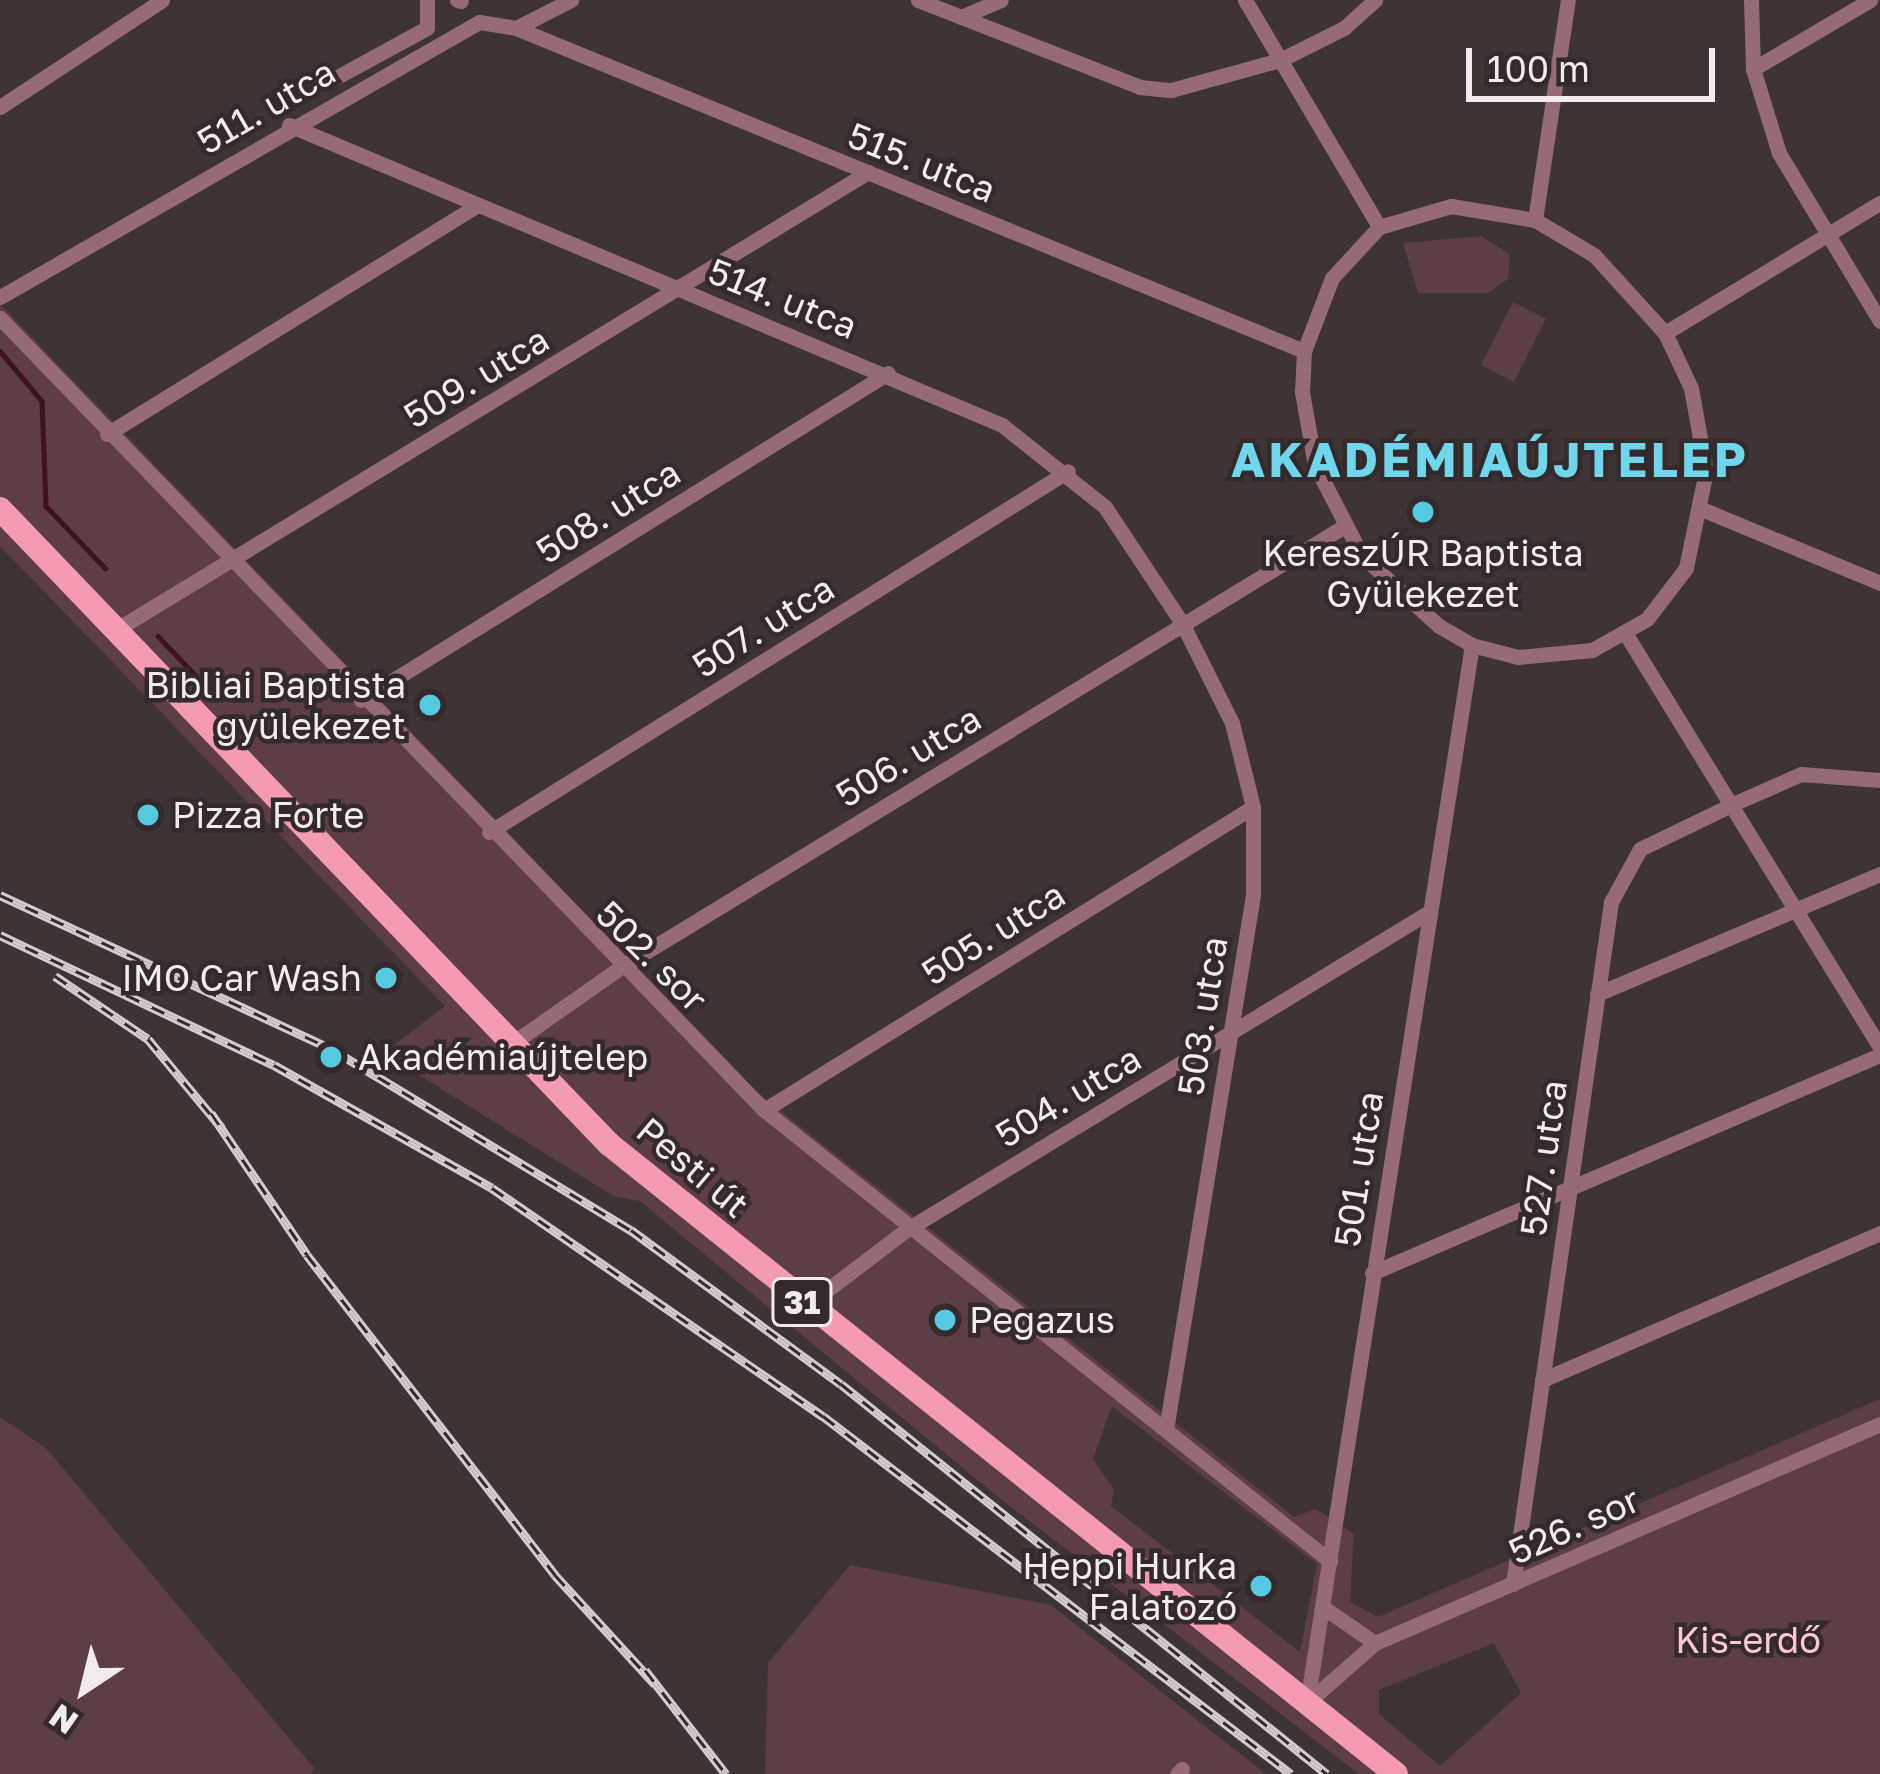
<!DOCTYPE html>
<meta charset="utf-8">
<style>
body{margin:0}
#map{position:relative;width:1880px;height:1774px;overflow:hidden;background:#3e3436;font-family:"Golos Text",sans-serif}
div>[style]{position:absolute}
.green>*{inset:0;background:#5d3e45;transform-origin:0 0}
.stream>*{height:4.5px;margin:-2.25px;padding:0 2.25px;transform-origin:2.25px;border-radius:2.25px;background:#3d1320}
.minor>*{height:15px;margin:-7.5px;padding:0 7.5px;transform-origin:7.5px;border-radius:7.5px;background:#966b75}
.primary>*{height:24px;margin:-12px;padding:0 12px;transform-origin:12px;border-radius:12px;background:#f49bb1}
.rail>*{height:9px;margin-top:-4.5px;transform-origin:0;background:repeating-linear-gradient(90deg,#342a2c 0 14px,#d4ccce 0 28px);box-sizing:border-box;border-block:3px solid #d4ccce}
.dots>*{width:33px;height:33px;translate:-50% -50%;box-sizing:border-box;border:6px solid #342a2c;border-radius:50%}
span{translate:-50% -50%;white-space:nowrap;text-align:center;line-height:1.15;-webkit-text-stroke:9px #342a2c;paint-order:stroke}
.shield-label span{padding:3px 9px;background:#342a2c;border:3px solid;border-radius:9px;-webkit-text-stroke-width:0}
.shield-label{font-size:33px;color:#f3ecee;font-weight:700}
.street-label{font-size:36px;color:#f3ecee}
.poi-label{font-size:36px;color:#f3ecee}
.right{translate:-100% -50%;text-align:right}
.left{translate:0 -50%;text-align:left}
.park-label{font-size:36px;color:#fbc9d4}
.district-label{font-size:48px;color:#70d6ec;font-weight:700;letter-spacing:3px}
.north{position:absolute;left:24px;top:1630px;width:120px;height:120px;-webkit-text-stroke:9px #342a2c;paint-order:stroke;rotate:215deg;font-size:33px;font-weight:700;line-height:48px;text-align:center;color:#f3ecee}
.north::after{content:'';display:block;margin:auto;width:42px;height:54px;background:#f3ecee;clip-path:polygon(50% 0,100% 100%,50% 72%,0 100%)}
.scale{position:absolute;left:1466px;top:48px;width:249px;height:54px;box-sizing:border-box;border:6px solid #f3ecee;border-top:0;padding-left:15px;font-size:36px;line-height:42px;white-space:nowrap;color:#f3ecee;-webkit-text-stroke:9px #342a2c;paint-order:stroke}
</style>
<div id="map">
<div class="green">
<i style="clip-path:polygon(1481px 236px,1510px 254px,1508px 279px,1488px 293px,1418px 293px,1403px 243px)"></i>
<i style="left:1513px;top:302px;width:37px;height:71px;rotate:27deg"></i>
<i style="clip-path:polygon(evenodd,0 304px,758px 1093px,1294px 1517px,1316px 1509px,1354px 1534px,1350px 1602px,1378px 1617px,1880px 1399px,1880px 1774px,1359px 1774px,993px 1493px,640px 1201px,613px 1196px,384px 1053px,445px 1006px,0 546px,0 304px,1112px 1406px,1317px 1564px,1300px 1652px,1111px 1506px,1114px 1490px,1093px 1459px,1112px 1406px,0 304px,1494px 1643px,1521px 1693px,1440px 1766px,1379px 1714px,1379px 1690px,1494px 1643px)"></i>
<i style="clip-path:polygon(0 1417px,46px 1448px,314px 1768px,311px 1774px,0 1774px)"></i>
<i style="clip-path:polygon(850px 1565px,1051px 1605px,1266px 1774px,765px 1774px,768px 1663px)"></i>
</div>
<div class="stream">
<i style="left:0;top:351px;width:65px;rotate:50deg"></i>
<i style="left:42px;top:401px;width:105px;rotate:87.8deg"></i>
<i style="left:46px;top:506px;width:86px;rotate:46.4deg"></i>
<i style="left:158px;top:636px;width:61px;rotate:46.3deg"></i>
</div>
<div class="minor">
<i style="left:457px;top:0;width:4px;rotate:14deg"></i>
<i style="left:918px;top:0;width:238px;rotate:21.4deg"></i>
<i style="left:1140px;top:87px;width:31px;rotate:6deg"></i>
<i style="left:1171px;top:90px;width:113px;rotate:-15.4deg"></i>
<i style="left:1280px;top:60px;width:72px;rotate:-26.6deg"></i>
<i style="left:1344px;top:28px;width:42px;rotate:-42.1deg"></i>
<i style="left:1245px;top:0;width:264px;rotate:59.4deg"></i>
<i style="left:1751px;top:0;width:69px;rotate:88.3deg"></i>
<i style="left:1753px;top:69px;width:88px;rotate:72.8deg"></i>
<i style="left:1779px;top:153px;width:196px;rotate:59deg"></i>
<i style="left:961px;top:17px;width:43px;rotate:-23deg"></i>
<i style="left:516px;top:28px;width:852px;rotate:22.29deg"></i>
<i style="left:1753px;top:69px;width:136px;rotate:-30.5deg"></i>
<i style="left:337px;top:77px;width:102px;rotate:-28.6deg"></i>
<i style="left:427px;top:28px;width:28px;rotate:-90deg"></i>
<i style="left:0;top:107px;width:194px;rotate:-33.4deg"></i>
<i style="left:289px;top:125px;width:774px;rotate:22.82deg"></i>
<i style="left:1002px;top:425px;width:132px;rotate:38.5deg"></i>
<i style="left:1105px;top:507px;width:139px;rotate:56.4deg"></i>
<i style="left:1182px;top:623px;width:112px;rotate:63.4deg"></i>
<i style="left:1232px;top:723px;width:87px;rotate:76deg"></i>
<i style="left:1253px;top:807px;width:88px;rotate:90deg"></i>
<i style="left:1253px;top:895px;width:542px;rotate:99.24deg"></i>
<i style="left:1451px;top:206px;width:85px;rotate:9.5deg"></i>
<i style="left:1535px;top:220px;width:69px;rotate:30.7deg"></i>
<i style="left:1594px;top:255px;width:105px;rotate:47.7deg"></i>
<i style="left:1665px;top:333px;width:61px;rotate:64.7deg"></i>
<i style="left:1691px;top:388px;width:84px;rotate:79.8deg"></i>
<i style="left:1706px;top:471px;width:99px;rotate:101.7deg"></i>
<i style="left:1686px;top:568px;width:64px;rotate:127.4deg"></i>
<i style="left:1647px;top:619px;width:63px;rotate:150.6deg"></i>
<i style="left:1592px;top:650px;width:74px;rotate:174.6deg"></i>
<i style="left:1518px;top:657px;width:48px;rotate:-165.4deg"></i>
<i style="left:1472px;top:645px;width:38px;rotate:-150deg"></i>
<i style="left:1439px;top:626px;width:104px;rotate:-137.7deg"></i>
<i style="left:1362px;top:556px;width:102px;rotate:-117.3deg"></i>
<i style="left:1315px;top:465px;width:74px;rotate:-100.1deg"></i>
<i style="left:1302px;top:392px;width:41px;rotate:-87.2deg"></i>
<i style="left:1304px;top:351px;width:78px;rotate:-69deg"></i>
<i style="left:1332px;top:278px;width:69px;rotate:-47.3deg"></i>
<i style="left:1379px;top:227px;width:75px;rotate:-16.3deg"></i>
<i style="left:1535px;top:220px;width:222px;rotate:-81.5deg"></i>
<i style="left:0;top:297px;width:552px;rotate:-29.86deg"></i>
<i style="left:479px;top:22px;width:37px;rotate:9deg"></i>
<i style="left:516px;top:28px;width:62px;rotate:-27deg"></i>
<i style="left:0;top:318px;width:1100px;rotate:46.03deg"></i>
<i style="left:764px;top:1110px;width:724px;rotate:38.55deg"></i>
<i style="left:1665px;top:333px;width:251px;rotate:-31.2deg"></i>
<i style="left:107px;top:434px;width:434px;rotate:-31.7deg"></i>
<i style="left:1704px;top:510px;width:191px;rotate:22.5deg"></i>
<i style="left:114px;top:631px;width:883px;rotate:-31.33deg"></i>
<i style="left:1627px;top:636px;width:483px;rotate:58.4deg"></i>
<i style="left:361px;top:700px;width:620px;rotate:-31.82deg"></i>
<i style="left:489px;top:832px;width:682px;rotate:-31.94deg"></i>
<i style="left:1597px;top:994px;width:307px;rotate:-23deg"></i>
<i style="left:510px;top:1045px;width:136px;rotate:-35.1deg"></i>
<i style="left:621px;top:967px;width:846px;rotate:-31.36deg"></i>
<i style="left:764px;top:1110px;width:575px;rotate:-31.78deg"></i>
<i style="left:1372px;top:1273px;width:553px;rotate:-23.23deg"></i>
<i style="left:806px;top:1306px;width:126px;rotate:-37.2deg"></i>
<i style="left:906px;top:1230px;width:612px;rotate:-31.3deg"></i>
<i style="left:1542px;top:1380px;width:369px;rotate:-23.5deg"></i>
<i style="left:1513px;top:1584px;width:689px;rotate:-81.82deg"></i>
<i style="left:1611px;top:902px;width:60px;rotate:-61.3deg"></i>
<i style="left:1640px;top:849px;width:103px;rotate:-25.8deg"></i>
<i style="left:1733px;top:804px;width:74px;rotate:-23.8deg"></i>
<i style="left:1801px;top:774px;width:79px;rotate:4.3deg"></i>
<i style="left:1324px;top:1608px;width:62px;rotate:34.5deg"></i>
<i style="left:1309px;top:1701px;width:88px;rotate:-41.3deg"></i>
<i style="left:1375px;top:1643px;width:550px;rotate:-23.44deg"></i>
<i style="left:1307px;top:1703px;width:1071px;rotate:-81.14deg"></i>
<i style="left:1177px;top:1774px;width:7px;rotate:-45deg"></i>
</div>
<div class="primary">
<i style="left:0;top:509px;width:880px;rotate:46.2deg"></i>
<i style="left:609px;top:1144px;width:1008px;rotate:38.68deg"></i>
</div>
<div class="rail">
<i style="left:0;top:895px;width:364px;rotate:24.9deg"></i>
<i style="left:330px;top:1048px;width:352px;rotate:31.2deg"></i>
<i style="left:631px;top:1230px;width:260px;rotate:36.3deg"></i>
<i style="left:841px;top:1384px;width:623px;rotate:38.75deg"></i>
<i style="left:0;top:935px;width:303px;rotate:25.4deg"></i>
<i style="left:274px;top:1065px;width:250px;rotate:29.4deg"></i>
<i style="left:492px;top:1188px;width:402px;rotate:34.6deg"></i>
<i style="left:823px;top:1416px;width:589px;rotate:37.41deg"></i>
<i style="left:55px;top:976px;width:112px;rotate:34.1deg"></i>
<i style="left:148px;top:1039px;width:116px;rotate:50.3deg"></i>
<i style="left:211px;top:1113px;width:171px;rotate:55.9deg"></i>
<i style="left:307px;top:1255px;width:405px;rotate:52.2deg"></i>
<i style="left:555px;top:1575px;width:148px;rotate:47.5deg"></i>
<i style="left:645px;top:1670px;width:132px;rotate:52.1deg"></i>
</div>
<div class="dots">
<i style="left:1423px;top:512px;background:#56c9e1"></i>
<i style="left:430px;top:705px;background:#56c9e1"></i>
<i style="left:148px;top:815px;background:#56c9e1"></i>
<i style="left:386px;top:978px;background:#56c9e1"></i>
<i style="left:331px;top:1057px;background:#56c9e1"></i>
<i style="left:945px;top:1320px;background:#56c9e1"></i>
<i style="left:1261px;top:1586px;background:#56c9e1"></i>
</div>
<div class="shield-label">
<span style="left:802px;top:1302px">31</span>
</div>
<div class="street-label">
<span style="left:266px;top:106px;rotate:-30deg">511. utca</span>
<span style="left:922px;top:162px;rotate:22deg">515. utca</span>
<span style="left:783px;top:298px;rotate:22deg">514. utca</span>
<span style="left:476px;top:377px;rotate:-31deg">509. utca</span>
<span style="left:608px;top:511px;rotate:-32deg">508. utca</span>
<span style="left:763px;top:626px;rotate:-32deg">507. utca</span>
<span style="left:908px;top:756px;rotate:-31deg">506. utca</span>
<span style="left:993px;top:933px;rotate:-32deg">505. utca</span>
<span style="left:652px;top:956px;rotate:45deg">502. sor</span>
<span style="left:1202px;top:1016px;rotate:-81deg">503. utca</span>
<span style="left:1068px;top:1096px;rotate:-31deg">504. utca</span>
<span style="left:1543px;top:1158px;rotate:-82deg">527. utca</span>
<span style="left:693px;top:1167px;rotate:40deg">Pesti út</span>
<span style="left:1358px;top:1169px;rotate:-81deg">501. utca</span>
<span style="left:1574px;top:1525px;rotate:-24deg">526. sor</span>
</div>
<div class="poi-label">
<span style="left:1423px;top:573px">KereszÚR Baptista<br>Gyülekezet</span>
<span class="right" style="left:406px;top:705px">Bibliai Baptista<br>gyülekezet</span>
<span class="left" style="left:172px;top:815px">Pizza Forte</span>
<span class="right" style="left:362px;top:978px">IMO Car Wash</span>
<span class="left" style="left:358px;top:1057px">Akadémiaújtelep</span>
<span class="left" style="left:969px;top:1320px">Pegazus</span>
<span class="right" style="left:1237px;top:1586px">Heppi Hurka<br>Falatozó</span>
</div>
<div class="park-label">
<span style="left:1748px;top:1640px">Kis-erdő</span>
</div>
<div class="district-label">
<span style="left:1490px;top:460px">AKADÉMIAÚJTELEP</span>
</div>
<div class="north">N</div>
<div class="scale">100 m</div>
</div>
